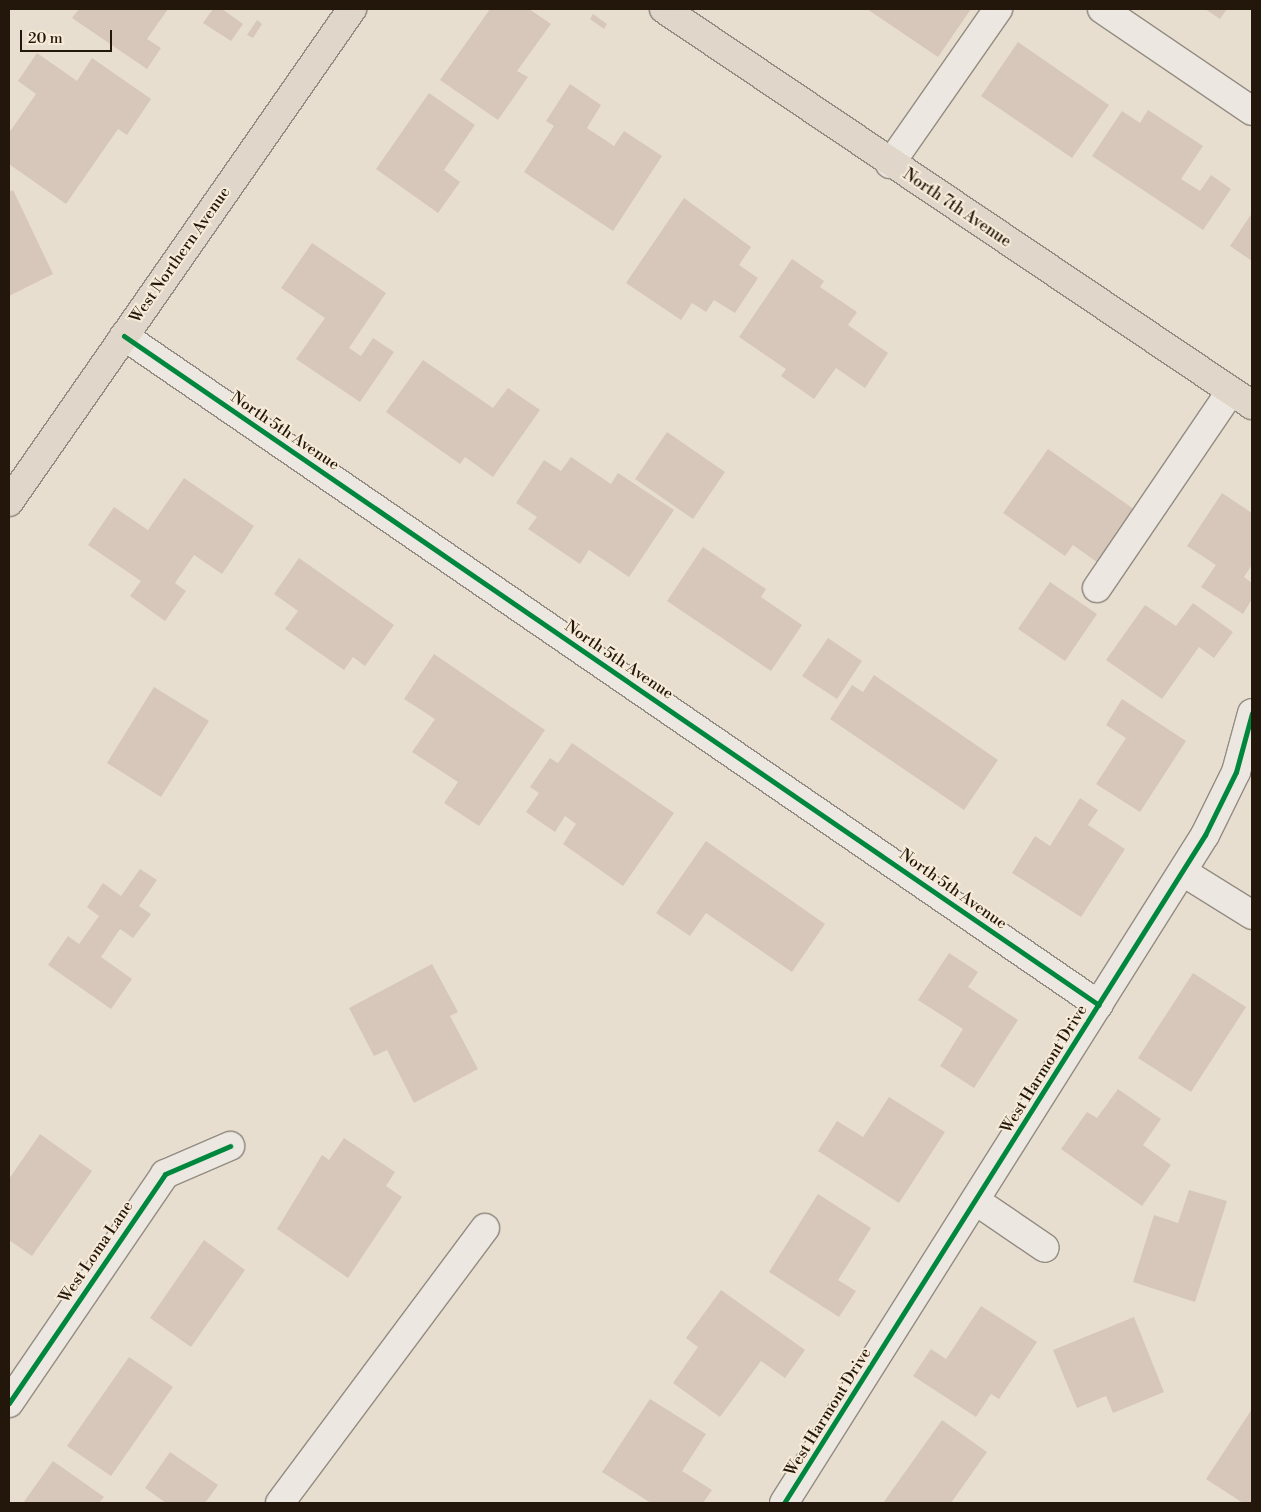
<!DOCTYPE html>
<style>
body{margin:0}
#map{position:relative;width:1261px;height:1512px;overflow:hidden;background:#e8ded0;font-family:"Libre Bodoni",serif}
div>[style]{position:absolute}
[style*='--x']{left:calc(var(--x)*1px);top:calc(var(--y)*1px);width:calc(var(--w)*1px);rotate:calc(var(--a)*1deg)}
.building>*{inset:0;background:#d6c7ba}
.roads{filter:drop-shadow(1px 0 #938c82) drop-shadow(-1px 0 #938c82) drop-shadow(0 1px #938c82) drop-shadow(0 -1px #938c82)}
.minor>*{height:28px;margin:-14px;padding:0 14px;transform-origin:14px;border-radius:14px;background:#ece7e0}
.major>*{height:28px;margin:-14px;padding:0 14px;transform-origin:14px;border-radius:14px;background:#e0d7ca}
.cycleway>*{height:5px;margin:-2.5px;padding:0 2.5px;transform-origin:2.5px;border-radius:2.5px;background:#00873e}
span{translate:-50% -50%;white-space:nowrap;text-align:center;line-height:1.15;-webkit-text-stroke:4px #f7ebd9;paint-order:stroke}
.street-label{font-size:16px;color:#23170b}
.frame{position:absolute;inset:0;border:10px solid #23170b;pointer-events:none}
.scale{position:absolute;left:20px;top:30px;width:92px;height:22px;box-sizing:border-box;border:2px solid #23170b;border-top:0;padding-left:6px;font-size:15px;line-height:18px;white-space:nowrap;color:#23170b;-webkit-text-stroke:4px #f7ebd9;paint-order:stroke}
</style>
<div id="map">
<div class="building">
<i style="clip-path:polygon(79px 9px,168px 9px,147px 39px,161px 48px,147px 69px,72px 18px)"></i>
<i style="clip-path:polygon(213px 9px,222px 9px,243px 24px,231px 41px,203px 23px)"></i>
<i style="clip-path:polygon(490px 9px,529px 9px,551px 24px,517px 71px,528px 77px,498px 120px,440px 80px)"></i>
<i style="clip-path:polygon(867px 9px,971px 9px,938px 57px)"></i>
<i style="clip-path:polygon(1205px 9px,1227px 9px,1220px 19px)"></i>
<i style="clip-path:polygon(593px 14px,607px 24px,604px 29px,590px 19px)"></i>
<i style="clip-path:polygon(257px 20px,262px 24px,253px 38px,247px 35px)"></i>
<i style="clip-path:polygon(1018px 42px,1109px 105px,1072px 158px,981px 96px)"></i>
<i style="clip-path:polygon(37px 53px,77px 81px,92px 58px,151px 99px,127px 135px,118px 129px,66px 204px,9px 164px,9px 133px,36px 94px,18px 81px)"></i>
<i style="clip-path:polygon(570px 84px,601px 105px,587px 128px,614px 146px,624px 131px,662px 156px,613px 231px,524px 172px,554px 126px,546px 121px)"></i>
<i style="clip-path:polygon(429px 93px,475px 125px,444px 170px,460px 182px,438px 213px,376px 169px)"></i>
<i style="clip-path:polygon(1148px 110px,1203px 146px,1181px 179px,1200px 191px,1211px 175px,1231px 189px,1203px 230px,1092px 156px,1122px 111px,1140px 123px)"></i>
<i style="clip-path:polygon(13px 190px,53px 274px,9px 296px,9px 192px)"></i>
<i style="clip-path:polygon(684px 198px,751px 247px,739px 265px,758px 278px,735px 313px,714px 300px,706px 312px,692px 303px,681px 320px,626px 283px)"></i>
<i style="clip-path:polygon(1252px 213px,1252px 261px,1230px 246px)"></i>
<i style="clip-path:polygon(312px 243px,386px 293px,349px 348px,361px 356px,373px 338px,394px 352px,360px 402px,296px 359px,325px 318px,281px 288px)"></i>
<i style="clip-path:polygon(792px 259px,824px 281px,820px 287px,857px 312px,848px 325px,888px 353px,865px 388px,836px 368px,814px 399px,781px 376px,786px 369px,739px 337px)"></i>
<i style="clip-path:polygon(423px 360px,493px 408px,508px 388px,540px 410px,493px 477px,465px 457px,460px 464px,386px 412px)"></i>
<i style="clip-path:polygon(667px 432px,725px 472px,693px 519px,635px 479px)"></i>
<i style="clip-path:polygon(1048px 449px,1138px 512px,1101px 565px,1073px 545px,1065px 556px,1003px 513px)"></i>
<i style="clip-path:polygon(571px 457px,611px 484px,618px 473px,674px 510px,629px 577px,589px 550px,580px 564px,528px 529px,537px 517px,516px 503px,544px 460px,561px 471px)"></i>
<i style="clip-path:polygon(184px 478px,254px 526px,222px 574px,194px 555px,175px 583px,186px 591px,165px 621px,130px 596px,141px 581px,88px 545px,114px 507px,148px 530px)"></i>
<i style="clip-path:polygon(1222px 493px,1252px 513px,1252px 565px,1244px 577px,1252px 583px,1252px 599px,1243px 614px,1201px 587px,1216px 565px,1187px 546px)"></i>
<i style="clip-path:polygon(703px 547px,766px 589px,761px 597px,802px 625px,771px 671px,667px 601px)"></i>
<i style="clip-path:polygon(299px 558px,394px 625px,365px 666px,353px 657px,344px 670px,285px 629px,298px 611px,274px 594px)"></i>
<i style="clip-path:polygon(1050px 582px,1097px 614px,1065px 661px,1018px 629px)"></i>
<i style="clip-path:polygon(1193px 603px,1233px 632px,1214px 658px,1199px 647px,1162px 699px,1106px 660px,1145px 605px,1176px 626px)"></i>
<i style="clip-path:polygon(828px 638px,862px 661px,837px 699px,802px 676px)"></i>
<i style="clip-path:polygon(434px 654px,545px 730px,479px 826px,444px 803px,458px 782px,412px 752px,435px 719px,404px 699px)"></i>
<i style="clip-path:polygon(874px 675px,998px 760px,964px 810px,830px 719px,852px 685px,863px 692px)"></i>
<i style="clip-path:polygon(154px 687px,209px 721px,161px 797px,107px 763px)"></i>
<i style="clip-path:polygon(1122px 699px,1186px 741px,1140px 812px,1096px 784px,1126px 738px,1106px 725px)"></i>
<i style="clip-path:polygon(572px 743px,674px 813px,623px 886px,563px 844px,576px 824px,565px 816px,555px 832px,526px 812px,539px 793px,530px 787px,550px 758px,558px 763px)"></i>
<i style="clip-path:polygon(1080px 798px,1098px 810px,1088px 825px,1125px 849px,1081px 917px,1012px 873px,1035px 836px,1050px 846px)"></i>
<i style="clip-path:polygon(706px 841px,825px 924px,792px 972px,706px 913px,690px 936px,656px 913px)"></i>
<i style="clip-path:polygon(140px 869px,157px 880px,139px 906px,151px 914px,133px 938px,120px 929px,101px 957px,132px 979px,111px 1009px,48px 965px,68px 936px,79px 944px,99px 916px,87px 907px,103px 883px,121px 896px)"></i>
<i style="clip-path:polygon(949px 953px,978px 972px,968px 987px,1018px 1020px,974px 1088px,940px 1066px,963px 1029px,918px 1000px)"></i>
<i style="clip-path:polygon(432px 964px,458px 1012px,450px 1016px,478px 1069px,414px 1103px,387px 1050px,374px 1056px,349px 1008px)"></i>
<i style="clip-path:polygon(1193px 973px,1246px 1007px,1191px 1092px,1138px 1058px)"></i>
<i style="clip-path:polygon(1118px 1089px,1161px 1119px,1143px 1145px,1171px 1165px,1142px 1206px,1061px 1149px,1087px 1112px,1097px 1118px)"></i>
<i style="clip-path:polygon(889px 1097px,945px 1132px,899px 1203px,818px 1151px,837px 1121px,863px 1137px)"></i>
<i style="clip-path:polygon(40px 1134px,92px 1171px,32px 1256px,9px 1240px,9px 1179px)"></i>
<i style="clip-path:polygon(344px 1138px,395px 1172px,386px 1186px,402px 1197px,348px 1278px,277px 1229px,322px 1155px,329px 1160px)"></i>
<i style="clip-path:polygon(1189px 1190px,1227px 1201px,1195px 1302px,1133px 1282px,1154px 1215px,1178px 1223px)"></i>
<i style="clip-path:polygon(818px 1194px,871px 1228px,838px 1280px,856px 1291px,839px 1317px,769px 1272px)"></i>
<i style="clip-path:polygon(204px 1240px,245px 1270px,191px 1347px,150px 1318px)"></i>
<i style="clip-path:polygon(721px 1290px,805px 1350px,785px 1378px,761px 1361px,720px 1417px,673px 1383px,698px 1347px,686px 1338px)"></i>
<i style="clip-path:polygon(981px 1306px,1037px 1342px,999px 1399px,991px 1394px,976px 1417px,913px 1376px,931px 1349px,946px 1359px)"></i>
<i style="clip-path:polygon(1134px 1317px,1164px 1392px,1113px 1413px,1106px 1396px,1077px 1408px,1053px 1350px)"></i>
<i style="clip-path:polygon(129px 1357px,173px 1387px,111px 1476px,67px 1446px)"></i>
<i style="clip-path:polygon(650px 1399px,706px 1434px,682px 1471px,712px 1490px,703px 1503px,651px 1503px,602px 1472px)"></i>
<i style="clip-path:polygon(1252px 1409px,1252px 1503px,1243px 1503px,1206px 1479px)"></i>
<i style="clip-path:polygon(942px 1420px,987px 1452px,951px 1503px,883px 1503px)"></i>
<i style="clip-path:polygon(170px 1452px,218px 1485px,205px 1503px,166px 1503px,145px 1488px)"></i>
<i style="clip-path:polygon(53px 1461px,104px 1497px,99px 1503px,23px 1503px)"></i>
</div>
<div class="roads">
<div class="minor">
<i style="--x:1102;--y:9;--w:181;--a:34.2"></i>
<i style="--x:890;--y:164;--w:189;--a:-55.1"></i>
<i style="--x:124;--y:336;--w:1182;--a:34.46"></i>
<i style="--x:1097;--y:588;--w:238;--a:-55.8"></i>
<i style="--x:1183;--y:872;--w:81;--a:31.9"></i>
<i style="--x:976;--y:1201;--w:83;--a:34.3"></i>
<i style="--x:9;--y:1403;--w:277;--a:-55.7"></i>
<i style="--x:165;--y:1174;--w:71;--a:-23.3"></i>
<i style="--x:280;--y:1503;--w:343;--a:-53.3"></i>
<i style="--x:784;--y:1503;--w:790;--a:-57.78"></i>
<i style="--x:1205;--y:835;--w:70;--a:-63.8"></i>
<i style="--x:1236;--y:772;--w:61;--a:-74.8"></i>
</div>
<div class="major">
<i style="--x:664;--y:9;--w:709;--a:33.96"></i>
<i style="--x:9;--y:502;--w:601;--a:-55.17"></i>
</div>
</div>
<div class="cycleway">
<i style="--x:124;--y:336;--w:1182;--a:34.46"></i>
<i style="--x:9;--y:1403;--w:277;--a:-55.7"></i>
<i style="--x:165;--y:1174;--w:71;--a:-23.3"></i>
<i style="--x:784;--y:1503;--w:790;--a:-57.78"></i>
<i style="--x:1205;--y:835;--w:70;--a:-63.8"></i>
<i style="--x:1236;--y:772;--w:61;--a:-74.8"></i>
</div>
<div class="street-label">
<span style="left:957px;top:208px;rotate:34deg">North 7th Avenue</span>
<span style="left:180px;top:255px;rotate:-55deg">West Northern Avenue</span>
<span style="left:285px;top:431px;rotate:34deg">North 5th Avenue</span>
<span style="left:619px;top:660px;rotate:34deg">North 5th Avenue</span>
<span style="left:953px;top:889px;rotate:35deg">North 5th Avenue</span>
<span style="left:1044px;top:1069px;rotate:-58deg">West Harmont Drive</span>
<span style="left:96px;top:1252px;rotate:-56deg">West Loma Lane</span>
<span style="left:828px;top:1412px;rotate:-58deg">West Harmont Drive</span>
</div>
<div class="frame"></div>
<div class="scale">20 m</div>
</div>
